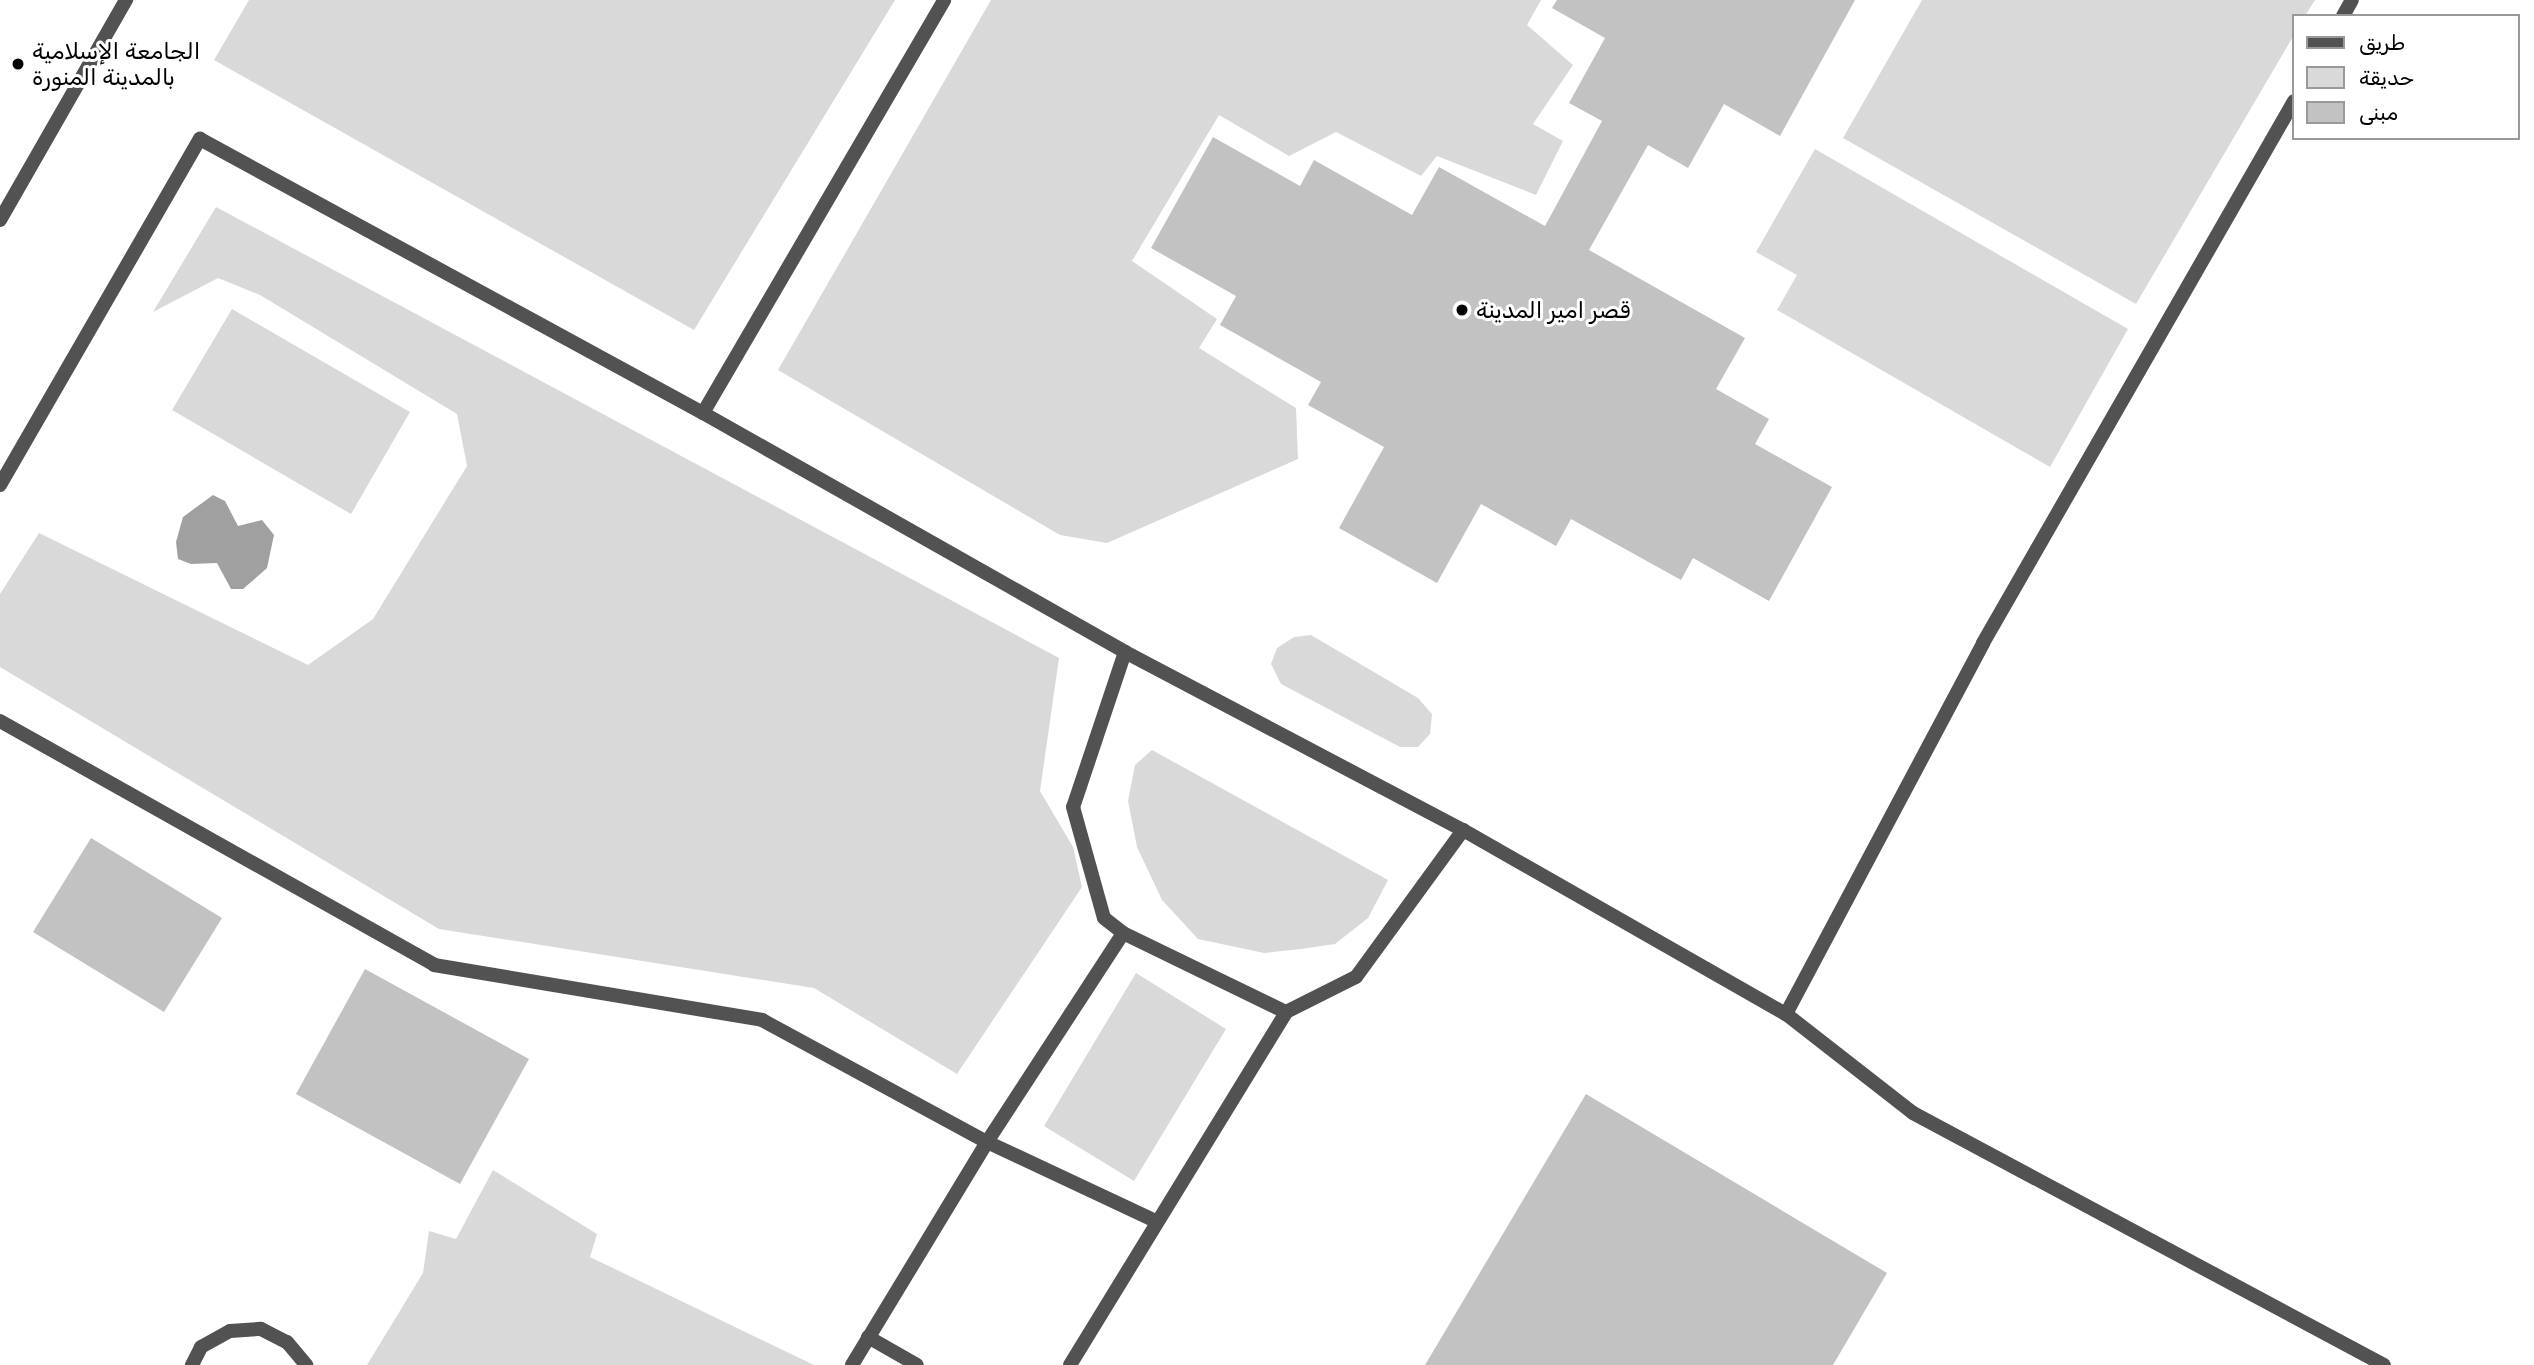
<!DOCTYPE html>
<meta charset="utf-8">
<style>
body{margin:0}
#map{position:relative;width:2534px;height:1365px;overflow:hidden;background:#fff;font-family:Rubik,Cairo,sans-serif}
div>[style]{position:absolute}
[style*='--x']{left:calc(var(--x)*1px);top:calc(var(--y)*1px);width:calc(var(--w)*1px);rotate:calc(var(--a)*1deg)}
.green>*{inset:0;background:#d9d9d9}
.water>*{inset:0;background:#a0a0a0}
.building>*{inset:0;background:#c2c2c2}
.lane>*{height:14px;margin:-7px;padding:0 7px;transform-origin:7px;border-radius:7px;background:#525252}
.street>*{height:14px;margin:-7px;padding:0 7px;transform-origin:7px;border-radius:7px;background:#525252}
.dots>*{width:19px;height:19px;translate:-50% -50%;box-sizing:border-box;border:4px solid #fff;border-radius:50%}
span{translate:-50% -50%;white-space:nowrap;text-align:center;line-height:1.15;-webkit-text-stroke:6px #fff;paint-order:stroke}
.poi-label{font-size:23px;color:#000}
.left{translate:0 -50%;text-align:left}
.legend{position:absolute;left:2292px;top:14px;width:228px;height:126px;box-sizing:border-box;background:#fff;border:2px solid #999;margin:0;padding:9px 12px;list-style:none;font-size:21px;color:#000}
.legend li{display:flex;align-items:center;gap:14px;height:35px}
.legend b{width:35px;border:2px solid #999}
</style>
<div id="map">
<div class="green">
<i style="clip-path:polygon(249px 0,895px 0,694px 330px,214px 60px)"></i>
<i style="clip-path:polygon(991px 0,1541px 0,1527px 25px,1573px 65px,1533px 124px,1563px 141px,1536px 195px,1437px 156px,1421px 176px,1336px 132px,1289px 156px,1219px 115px,1132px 261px,1217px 319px,1199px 348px,1296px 408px,1298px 459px,1107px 543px,1060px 535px,778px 370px)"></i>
<i style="clip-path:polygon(1922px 0,2315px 0,2305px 16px,2294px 16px,2294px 35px,2136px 304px,1843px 138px)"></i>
<i style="clip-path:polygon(1815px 149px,2128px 329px,2050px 467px,1777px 310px,1797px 275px,1756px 252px)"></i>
<i style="clip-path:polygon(216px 207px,1059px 658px,1040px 791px,1073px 847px,1082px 887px,957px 1074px,814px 988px,439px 929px,0 667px,0 594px,39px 533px,308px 665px,373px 619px,467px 466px,457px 414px,260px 295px,218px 278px,153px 312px)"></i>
<i style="clip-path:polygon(232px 309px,410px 412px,351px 514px,172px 410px)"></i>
<i style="clip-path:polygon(1311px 635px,1418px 698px,1432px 714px,1430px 734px,1418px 747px,1400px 747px,1281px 684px,1271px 664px,1277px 648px,1294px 637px)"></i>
<i style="clip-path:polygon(1152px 750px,1388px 880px,1368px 918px,1335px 944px,1301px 949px,1264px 953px,1198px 939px,1162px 900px,1137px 847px,1128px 801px,1135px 765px)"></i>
<i style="clip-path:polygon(1136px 973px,1226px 1029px,1134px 1181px,1044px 1126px)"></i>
<i style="clip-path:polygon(493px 1170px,597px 1234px,590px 1257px,814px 1365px,367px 1365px,423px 1273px,429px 1231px,456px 1239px)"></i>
</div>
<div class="water">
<i style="clip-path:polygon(213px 495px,225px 501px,238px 526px,262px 520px,274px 535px,267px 568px,243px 589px,231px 589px,217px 563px,191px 564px,178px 559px,176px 542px,183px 517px)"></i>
</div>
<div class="building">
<i style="clip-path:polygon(1557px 0,1855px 0,1780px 136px,1724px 104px,1688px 168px,1648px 145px,1589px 250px,1745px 338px,1716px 389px,1769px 419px,1755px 444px,1832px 487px,1769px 601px,1693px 558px,1681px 580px,1571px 519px,1556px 546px,1481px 504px,1437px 583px,1339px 528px,1384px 447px,1308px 405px,1321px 382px,1220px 325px,1236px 296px,1151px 248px,1213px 137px,1300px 186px,1314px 160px,1412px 215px,1439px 167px,1545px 226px,1602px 121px,1569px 103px,1605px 38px,1552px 8px)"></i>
<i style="clip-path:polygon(91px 838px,222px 918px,164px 1012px,33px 932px)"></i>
<i style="clip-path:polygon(365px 969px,529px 1059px,460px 1184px,296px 1094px)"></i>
<i style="clip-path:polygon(1586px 1094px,1887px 1273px,1833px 1365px,1425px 1365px)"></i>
</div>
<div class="lane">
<i style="--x:2343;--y:16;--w:18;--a:-61"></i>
<i style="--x:703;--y:413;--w:478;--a:-59.7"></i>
<i style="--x:0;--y:485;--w:400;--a:-60"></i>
<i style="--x:200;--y:139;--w:573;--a:28.58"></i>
<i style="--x:703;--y:413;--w:485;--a:29.5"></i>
<i style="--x:1125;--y:652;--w:382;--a:27.8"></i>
<i style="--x:1463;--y:830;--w:372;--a:29.7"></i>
<i style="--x:1786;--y:1014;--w:161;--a:37.9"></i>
<i style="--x:1913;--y:1113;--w:534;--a:28.15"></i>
<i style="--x:1125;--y:652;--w:163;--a:108.5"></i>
<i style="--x:1073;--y:807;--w:115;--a:74.4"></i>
<i style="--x:1104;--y:918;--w:24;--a:38"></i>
<i style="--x:1123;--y:933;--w:181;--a:25.9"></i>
<i style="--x:1286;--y:1012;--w:78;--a:-26.6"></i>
<i style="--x:1356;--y:977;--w:182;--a:-53.9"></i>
<i style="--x:0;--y:721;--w:498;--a:29.3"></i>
<i style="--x:434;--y:965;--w:333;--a:9.5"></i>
<i style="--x:762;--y:1020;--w:256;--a:28.5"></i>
<i style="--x:987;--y:1142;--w:187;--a:25.1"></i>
<i style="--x:1786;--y:1014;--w:420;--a:-62"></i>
<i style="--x:1983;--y:643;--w:625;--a:-60.15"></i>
<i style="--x:868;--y:1337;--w:56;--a:29.7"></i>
<i style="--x:192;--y:1365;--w:20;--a:-63"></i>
<i style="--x:201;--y:1347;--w:33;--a:-29"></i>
<i style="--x:230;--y:1331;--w:31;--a:-4"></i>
<i style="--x:261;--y:1329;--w:29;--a:27"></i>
<i style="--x:287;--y:1342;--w:30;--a:50"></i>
<i style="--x:852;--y:1365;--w:261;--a:-58.8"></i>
<i style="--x:987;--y:1142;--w:249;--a:-56.9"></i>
<i style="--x:1070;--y:1365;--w:414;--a:-58.5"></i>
</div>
<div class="street">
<i style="--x:0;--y:220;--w:254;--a:-60.2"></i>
</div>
<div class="dots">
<i style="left:18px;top:64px;background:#000"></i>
<i style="left:1462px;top:310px;background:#000"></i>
</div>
<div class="poi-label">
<span class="left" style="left:32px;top:64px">الجامعة الإسلامية<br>بالمدينة المنورة</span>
<span class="left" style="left:1476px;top:310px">قصر امير المدينة</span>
</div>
<ul class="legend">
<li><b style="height:9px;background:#525252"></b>طريق</li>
<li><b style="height:19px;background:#d9d9d9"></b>حديقة</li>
<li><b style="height:19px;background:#c2c2c2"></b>مبنى</li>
</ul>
</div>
